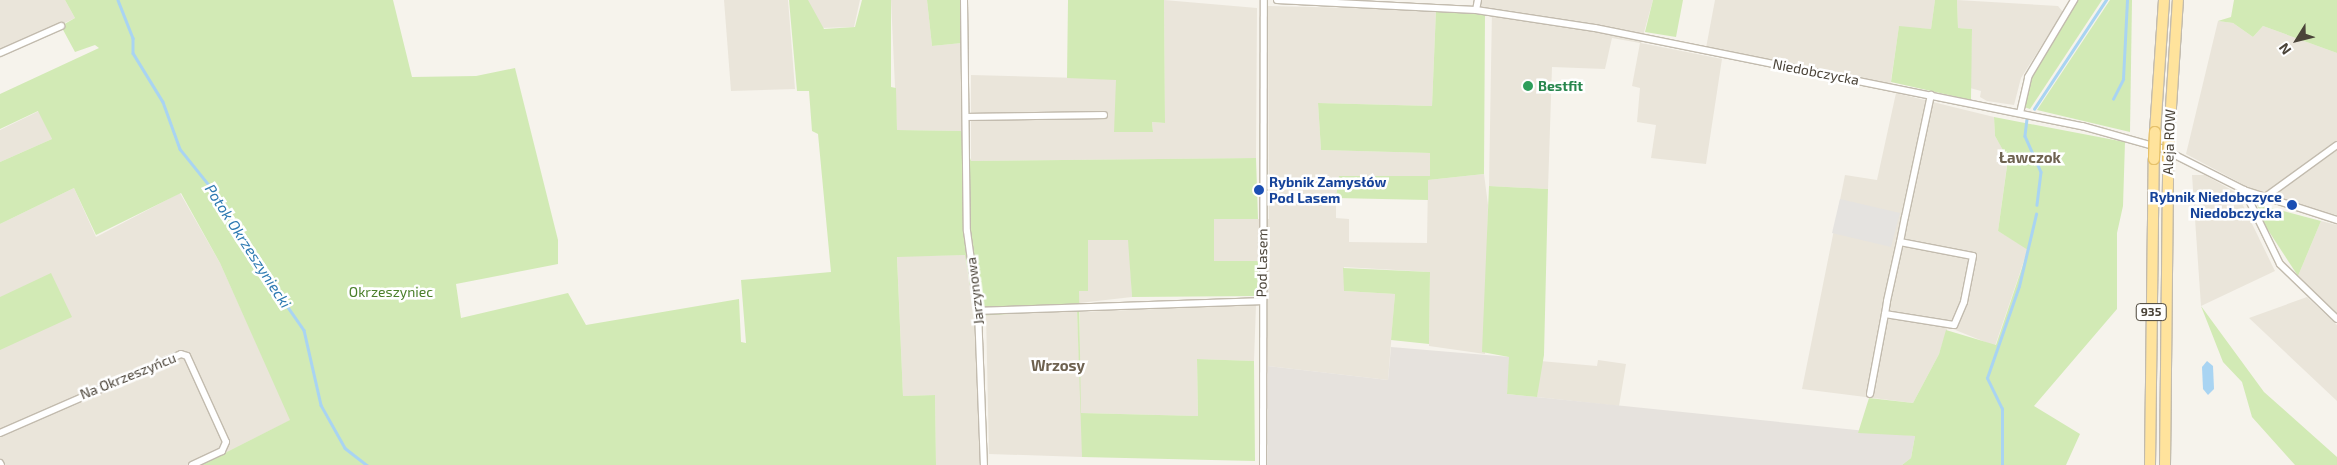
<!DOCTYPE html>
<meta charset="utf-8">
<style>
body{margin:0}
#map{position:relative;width:2337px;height:465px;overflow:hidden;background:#f6f3ec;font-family:"Exo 2",sans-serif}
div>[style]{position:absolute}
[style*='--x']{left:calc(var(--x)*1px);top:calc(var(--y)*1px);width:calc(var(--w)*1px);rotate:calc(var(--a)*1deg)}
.residential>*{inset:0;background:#eae5da}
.industrial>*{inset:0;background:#e6e2dd}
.green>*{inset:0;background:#d2eab5}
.parking>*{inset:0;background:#e5e3e0}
.water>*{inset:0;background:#a9d4f2}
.stream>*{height:2.5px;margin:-1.25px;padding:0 1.25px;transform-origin:1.25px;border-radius:1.25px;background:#a9d4f2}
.roads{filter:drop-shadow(1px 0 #c2bbae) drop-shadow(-1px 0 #c2bbae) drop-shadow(0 1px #c2bbae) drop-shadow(0 -1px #c2bbae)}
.minor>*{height:6px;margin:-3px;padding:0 3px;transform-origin:3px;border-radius:3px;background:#fff}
.primary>*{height:10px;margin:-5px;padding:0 5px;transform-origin:5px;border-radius:5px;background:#ffe39c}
.bridges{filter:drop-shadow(1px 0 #e6c16a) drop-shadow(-1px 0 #e6c16a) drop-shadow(0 1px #e6c16a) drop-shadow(0 -1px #e6c16a)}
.primary-bridge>*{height:10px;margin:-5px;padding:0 5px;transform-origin:5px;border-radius:5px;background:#ffe39c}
.dots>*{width:14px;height:14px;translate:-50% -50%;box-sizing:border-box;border:2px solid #fff;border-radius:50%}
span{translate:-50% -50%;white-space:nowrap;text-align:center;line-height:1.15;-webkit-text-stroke:5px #fff;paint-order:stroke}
.shield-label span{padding:1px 4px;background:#fff;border:1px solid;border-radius:4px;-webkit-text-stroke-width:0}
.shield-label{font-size:12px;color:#4b4439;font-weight:700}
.street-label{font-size:14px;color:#4b4439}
.leisure-label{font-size:14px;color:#27864d;font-weight:700}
.left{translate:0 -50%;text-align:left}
.transit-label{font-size:14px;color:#164399;font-weight:700}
.right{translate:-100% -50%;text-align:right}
.park-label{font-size:14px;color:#4a7f2a}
.neighbourhood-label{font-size:15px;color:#6e6250;font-weight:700}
.water-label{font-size:15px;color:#2e7ab2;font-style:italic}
.north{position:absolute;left:2272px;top:15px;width:50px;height:50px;-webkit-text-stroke:4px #fff;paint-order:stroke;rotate:234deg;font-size:14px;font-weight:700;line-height:20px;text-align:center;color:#4b4439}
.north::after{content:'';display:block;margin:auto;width:18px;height:22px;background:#4b4439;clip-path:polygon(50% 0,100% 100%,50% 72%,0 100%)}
</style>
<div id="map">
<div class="residential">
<i style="clip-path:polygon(0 0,65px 0,75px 18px,0 54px)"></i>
<i style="clip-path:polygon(724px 0,788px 0,795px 89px,731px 91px)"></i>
<i style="clip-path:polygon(805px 0,860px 0,854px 27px,821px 28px)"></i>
<i style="clip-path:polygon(891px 0,927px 0,932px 46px,962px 43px,961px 131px,897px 130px)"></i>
<i style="clip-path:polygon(1164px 0,1257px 8px,1256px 158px,971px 161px,971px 75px,1116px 79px,1153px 131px,1152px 122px,1165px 123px)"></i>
<i style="clip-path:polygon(1479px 0,1653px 0,1641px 43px,1722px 59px,1706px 164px,1651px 158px,1656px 125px,1637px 122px,1640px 88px,1632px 86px,1640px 43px,1612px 38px,1605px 69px,1552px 67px,1548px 189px,1489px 186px,1492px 9px,1477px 8px)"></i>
<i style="clip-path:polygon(1715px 0,1935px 0,1931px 29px,1899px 27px,1890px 87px,1706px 48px)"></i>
<i style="clip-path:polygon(1957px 0,2058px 6px,2063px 12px,2021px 78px,2014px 105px,1987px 101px,1980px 97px,1981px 91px,1970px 88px,1972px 29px,1958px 28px)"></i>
<i style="clip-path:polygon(1268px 6px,1436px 10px,1432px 106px,1318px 103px,1321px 150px,1431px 153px,1431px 176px,1336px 198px,1336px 218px,1349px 219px,1349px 242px,1427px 243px,1428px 180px,1484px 174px,1488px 205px,1485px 354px,1429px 346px,1430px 272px,1344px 267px,1344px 291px,1395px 294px,1388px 380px,1268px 366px,1263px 262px,1214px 261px,1214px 219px,1269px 219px)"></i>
<i style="clip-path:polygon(2218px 21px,2233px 23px,2253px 37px,2263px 26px,2337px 53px,2337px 215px,2302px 208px,2246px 186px,2186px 154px)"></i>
<i style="clip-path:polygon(1896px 93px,1994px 117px,1995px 136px,2008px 158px,1998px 231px,2028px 249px,1995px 346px,1948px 327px,1939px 354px,1913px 403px,1802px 389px,1845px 175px,1877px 180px)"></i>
<i style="clip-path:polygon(39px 111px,52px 139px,0 162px,0 130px)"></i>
<i style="clip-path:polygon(2192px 175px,2205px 175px,2237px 193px,2275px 271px,2201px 306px)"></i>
<i style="clip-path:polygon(74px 188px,96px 237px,180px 193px,220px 263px,291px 420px,201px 465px,0 465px,0 224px)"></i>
<i style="clip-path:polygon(2321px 221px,2337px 225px,2337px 314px,2298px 276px)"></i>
<i style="clip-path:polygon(1088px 240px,1129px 240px,1132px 297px,1079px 303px,1079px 291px,1085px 291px)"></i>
<i style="clip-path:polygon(966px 255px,975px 316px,980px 465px,936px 465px,935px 395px,903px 396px,897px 256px)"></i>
<i style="clip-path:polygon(2307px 297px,2337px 325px,2337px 401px,2249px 318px)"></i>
<i style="clip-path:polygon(1256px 305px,1254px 361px,1197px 359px,1198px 416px,1082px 413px,1082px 457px,989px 454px,986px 314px,1077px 310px,1080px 382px,1080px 312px)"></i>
<i style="clip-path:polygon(1598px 360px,1626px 364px,1619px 406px,1537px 397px,1540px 361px,1597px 366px)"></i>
</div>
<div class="industrial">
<i style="clip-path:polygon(1391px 347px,1510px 357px,1507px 394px,1915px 436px,1911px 458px,1902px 465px,1267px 465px,1268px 366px,1388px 380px)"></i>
</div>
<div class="green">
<i style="clip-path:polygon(65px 0,393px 0,412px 77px,476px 76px,515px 68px,558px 240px,558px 264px,456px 284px,461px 318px,568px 293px,586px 325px,739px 299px,741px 342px,746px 343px,741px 280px,831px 272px,818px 134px,812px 131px,809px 91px,797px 91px,789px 0,808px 0,824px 29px,855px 27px,862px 0,891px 0,891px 87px,896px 88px,897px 130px,961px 131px,971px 161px,1256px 158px,1258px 219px,1214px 219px,1214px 261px,1258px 261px,1257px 296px,1132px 297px,1128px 240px,1088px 240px,1088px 291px,1079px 291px,1081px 413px,1198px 416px,1197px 359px,1254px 361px,1255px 461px,1082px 457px,1077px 310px,975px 316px,965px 255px,897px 257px,903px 396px,935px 395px,936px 465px,201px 465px,290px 420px,220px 263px,181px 193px,96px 235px,74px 188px,0 224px,0 162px,52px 139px,38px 111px,0 129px,0 94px,99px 48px,95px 45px,75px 52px,61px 26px,75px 18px)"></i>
<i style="clip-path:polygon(927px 0,960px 0,962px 43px,932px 46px)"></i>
<i style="clip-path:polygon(1068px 0,1164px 0,1165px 123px,1152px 122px,1153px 132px,1114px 132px,1116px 80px,1067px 78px)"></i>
<i style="clip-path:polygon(1653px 0,1683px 0,1676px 37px,1645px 32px)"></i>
<i style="clip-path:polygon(1935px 0,1957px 0,1958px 28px,1972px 29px,1971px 100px,1891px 82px,1899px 26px,1931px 29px)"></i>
<i style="clip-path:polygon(2078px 0,2102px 0,2030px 109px,2024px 107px,2029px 80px)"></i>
<i style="clip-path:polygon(2110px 0,2132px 0,2130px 132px,2037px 110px)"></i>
<i style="clip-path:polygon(2234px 0,2337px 0,2337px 53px,2263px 26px,2253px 37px,2233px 23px,2218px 21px,2231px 17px)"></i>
<i style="clip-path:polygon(1436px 10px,1485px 15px,1484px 174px,1428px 180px,1428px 207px,1428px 200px,1336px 198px,1339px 176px,1430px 176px,1430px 153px,1321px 150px,1318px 103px,1432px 106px)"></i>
<i style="clip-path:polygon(1994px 117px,2125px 142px,2123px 206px,2117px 233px,2117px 309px,2034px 406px,2080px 434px,2066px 465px,1902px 465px,1911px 458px,1915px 436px,1858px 433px,1869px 398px,1913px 403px,1939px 354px,1946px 330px,1996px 345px,2028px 250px,1998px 231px,2008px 159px,1995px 136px)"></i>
<i style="clip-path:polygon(1489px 186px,1548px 189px,1544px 355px,1537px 397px,1507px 394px,1509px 357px,1482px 352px)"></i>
<i style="clip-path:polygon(2257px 204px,2321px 221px,2298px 276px,2264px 224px)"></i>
<i style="clip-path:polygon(1343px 268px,1430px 272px,1429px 344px,1391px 340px,1395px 294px,1344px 291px)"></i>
<i style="clip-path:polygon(51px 273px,72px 317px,0 350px,0 297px)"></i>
<i style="clip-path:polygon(2201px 306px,2264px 392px,2337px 457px,2337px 465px,2295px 465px,2252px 417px,2242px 382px,2223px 362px)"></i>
</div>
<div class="parking">
<i style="clip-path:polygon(1840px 199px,1900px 213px,1891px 247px,1832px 233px)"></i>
</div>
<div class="water">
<i style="clip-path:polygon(2207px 361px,2213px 366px,2214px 389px,2208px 395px,2203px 389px,2202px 367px)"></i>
</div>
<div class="stream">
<i style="--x:118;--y:0;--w:41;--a:68.5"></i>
<i style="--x:133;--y:38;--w:15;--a:90"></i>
<i style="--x:133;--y:53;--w:57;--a:58.5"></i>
<i style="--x:163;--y:102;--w:50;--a:70.1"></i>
<i style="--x:180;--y:149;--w:72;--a:51.2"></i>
<i style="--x:225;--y:205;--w:52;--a:62.4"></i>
<i style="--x:249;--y:251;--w:96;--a:55.2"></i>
<i style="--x:304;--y:330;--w:77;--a:77.2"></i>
<i style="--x:321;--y:405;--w:49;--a:60.8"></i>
<i style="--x:345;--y:448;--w:28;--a:38"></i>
<i style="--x:2113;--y:99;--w:22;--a:-63"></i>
<i style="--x:2123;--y:79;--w:79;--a:-87.1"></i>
<i style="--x:2034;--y:109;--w:131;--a:-56.6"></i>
<i style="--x:2027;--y:119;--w:17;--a:97"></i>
<i style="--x:2025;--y:136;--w:39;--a:66"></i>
<i style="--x:2041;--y:172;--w:33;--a:97"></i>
<i style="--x:2002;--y:465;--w:56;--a:-90"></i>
<i style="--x:2002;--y:409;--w:34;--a:-116"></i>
<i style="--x:1987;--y:378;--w:97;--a:-70.8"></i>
<i style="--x:2019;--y:286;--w:74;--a:-76.7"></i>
</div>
<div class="roads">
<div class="minor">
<i style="--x:964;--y:0;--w:231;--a:89.3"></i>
<i style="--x:967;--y:231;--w:81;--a:82.2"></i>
<i style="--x:978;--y:311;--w:154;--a:87.8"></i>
<i style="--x:1277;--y:0;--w:199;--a:2.9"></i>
<i style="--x:1476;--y:10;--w:120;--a:8.6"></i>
<i style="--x:1595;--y:28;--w:497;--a:11.4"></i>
<i style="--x:2082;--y:126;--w:82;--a:15.6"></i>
<i style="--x:2161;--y:148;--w:93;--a:26.8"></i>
<i style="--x:2244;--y:190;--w:98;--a:17.9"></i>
<i style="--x:1476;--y:10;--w:10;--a:-79"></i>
<i style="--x:0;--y:53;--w:67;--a:-23.9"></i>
<i style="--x:2020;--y:113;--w:37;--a:-77"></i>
<i style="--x:2028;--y:77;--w:90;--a:-59.1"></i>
<i style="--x:967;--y:117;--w:137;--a:-0.8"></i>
<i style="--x:2244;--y:190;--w:82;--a:64.1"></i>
<i style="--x:2280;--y:264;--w:79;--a:44"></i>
<i style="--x:2264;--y:198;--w:90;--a:-36"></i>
<i style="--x:1900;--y:242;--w:74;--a:10.9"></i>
<i style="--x:1973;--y:256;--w:47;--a:101.1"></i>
<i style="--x:1964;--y:302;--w:25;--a:113"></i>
<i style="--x:1954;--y:325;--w:70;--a:-170.9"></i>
<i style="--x:1885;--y:314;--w:13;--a:-81"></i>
<i style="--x:1887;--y:301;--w:60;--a:-77.6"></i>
<i style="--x:1900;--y:242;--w:25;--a:-79"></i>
<i style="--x:1905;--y:217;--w:125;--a:-78"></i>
<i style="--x:978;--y:311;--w:284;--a:-2"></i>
<i style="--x:1870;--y:394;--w:81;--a:-79.4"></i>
<i style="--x:0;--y:433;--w:197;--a:-23.6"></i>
<i style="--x:181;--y:354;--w:6;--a:18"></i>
<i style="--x:187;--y:356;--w:94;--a:65.6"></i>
<i style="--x:226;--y:442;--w:10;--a:114"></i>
<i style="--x:222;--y:451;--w:33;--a:155"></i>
<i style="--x:0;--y:463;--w:2;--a:63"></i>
<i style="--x:1263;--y:465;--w:465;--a:-89.9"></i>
</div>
<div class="primary">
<i style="--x:2155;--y:132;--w:132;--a:-86.1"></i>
<i style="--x:2169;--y:138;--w:138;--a:-86.3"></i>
<i style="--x:2150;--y:465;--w:306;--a:-89.3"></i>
<i style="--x:2165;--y:465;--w:300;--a:-89.4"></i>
</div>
</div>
<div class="bridges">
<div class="primary-bridge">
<i style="--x:2154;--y:159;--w:27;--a:-88"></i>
<i style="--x:2168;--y:165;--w:27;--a:-88"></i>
</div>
</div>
<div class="dots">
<i style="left:1528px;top:86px;background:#2e9e5b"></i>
<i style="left:1259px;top:190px;background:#1a4fb4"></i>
<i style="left:2292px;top:205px;background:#1a4fb4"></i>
</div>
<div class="shield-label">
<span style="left:2151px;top:312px">935</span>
</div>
<div class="street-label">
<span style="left:1816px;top:72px;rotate:11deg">Niedobczycka</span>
<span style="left:2169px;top:142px;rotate:-88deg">Aleja ROW</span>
<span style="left:1262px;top:263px;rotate:-89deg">Pod Lasem</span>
<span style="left:975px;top:291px;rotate:-97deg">Jarzynowa</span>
<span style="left:128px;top:376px;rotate:-22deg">Na Okrzeszyńcu</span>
</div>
<div class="leisure-label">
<span class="left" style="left:1538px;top:86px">Bestfit</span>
</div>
<div class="transit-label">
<span class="left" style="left:1269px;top:190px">Rybnik Zamysłów<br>Pod Lasem</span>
<span class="right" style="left:2282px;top:205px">Rybnik Niedobczyce<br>Niedobczycka</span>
</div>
<div class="park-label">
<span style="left:391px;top:292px">Okrzeszyniec</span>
</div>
<div class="neighbourhood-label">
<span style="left:2030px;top:158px">Ławczok</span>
<span style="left:1058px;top:366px">Wrzosy</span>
</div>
<div class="water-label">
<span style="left:248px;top:246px;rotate:57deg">Potok Okrzeszyniecki</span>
</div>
<div class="north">N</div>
</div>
